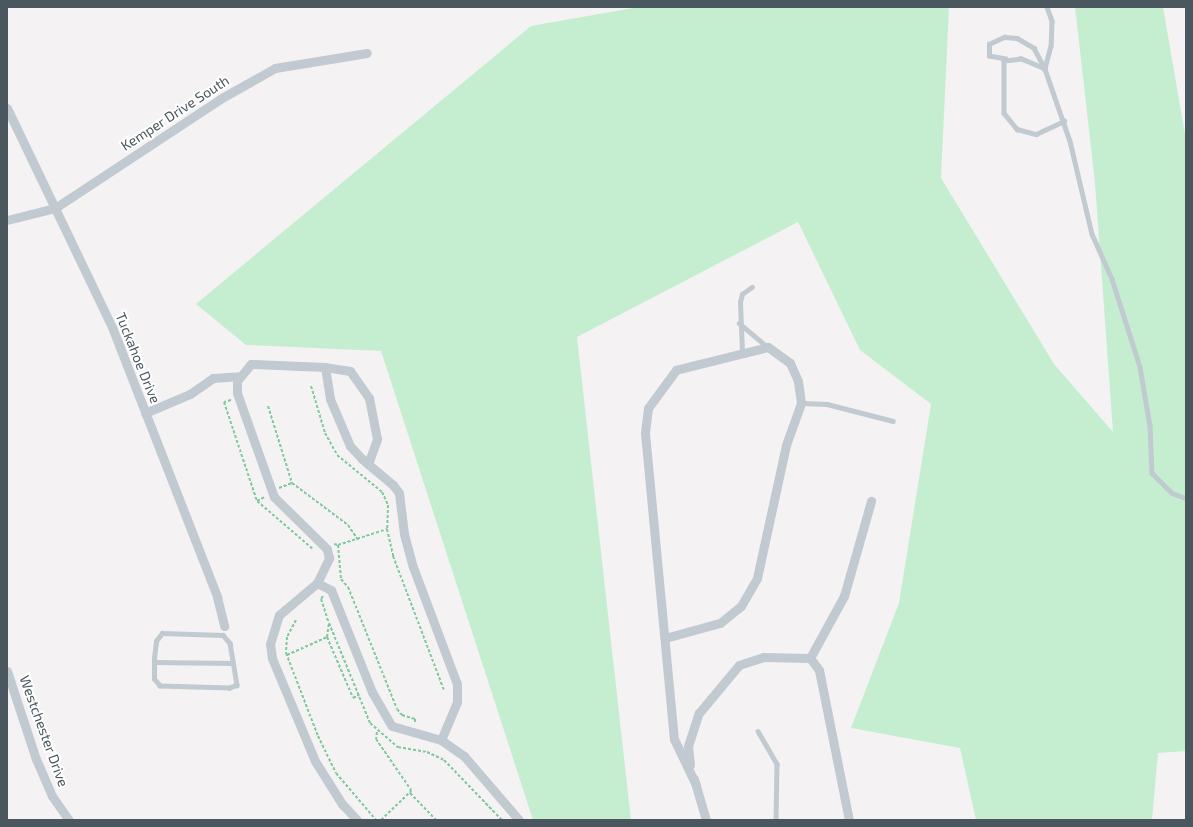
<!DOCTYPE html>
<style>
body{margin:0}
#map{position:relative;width:1193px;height:827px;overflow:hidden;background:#f4f2f2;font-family:"Exo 2",sans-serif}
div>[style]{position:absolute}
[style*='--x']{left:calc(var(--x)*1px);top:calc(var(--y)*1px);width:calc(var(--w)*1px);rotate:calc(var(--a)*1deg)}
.green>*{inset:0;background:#c5eed1}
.path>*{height:2px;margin-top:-1px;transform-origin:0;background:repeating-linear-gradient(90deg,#7eca9e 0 3px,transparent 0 5px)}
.service>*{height:4.5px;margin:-2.25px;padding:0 2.25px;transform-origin:2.25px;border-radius:2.25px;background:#c1cad0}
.minor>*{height:9px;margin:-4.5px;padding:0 4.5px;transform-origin:4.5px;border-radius:4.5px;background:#c1cad0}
span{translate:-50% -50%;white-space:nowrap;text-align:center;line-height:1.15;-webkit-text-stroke:4px #fff;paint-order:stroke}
.street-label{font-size:14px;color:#4b575f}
.frame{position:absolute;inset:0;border:8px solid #4b575f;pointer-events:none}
</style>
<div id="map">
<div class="green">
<i style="clip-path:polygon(639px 7px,949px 7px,941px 178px,1054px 364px,1113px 432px,1095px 183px,1075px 7px,1163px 7px,1186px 140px,1186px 751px,1158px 753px,1152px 820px,976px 820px,960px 748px,851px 728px,899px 603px,931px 404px,860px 350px,798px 222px,577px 337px,631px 820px,533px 820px,381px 351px,246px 345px,196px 304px,531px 26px)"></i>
</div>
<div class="path">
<i style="--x:311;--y:386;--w:49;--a:73.4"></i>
<i style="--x:325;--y:433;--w:25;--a:61"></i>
<i style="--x:337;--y:455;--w:58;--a:39.4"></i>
<i style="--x:382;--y:492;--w:14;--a:65"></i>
<i style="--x:388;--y:505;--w:24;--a:92"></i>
<i style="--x:387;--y:529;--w:28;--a:77"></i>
<i style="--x:393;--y:556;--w:143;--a:69.2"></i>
<i style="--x:231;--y:400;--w:7;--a:164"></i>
<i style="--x:224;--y:402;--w:104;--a:71.6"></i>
<i style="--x:257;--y:501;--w:74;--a:40.6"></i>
<i style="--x:268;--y:406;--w:81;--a:72.7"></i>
<i style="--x:292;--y:483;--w:70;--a:36.9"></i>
<i style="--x:348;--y:525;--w:18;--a:56"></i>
<i style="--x:279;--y:488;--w:14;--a:-21"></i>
<i style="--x:257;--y:501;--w:9;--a:-27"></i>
<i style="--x:334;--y:544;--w:4;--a:14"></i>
<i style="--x:338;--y:545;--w:34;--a:85"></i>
<i style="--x:341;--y:579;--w:11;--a:49"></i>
<i style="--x:348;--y:587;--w:131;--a:68.1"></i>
<i style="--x:397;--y:709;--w:8;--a:50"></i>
<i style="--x:402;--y:715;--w:14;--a:17"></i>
<i style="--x:415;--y:719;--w:4;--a:90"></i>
<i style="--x:338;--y:545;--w:52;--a:-18.1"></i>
<i style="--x:323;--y:596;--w:4;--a:124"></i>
<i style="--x:321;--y:599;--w:25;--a:72"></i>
<i style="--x:329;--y:623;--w:108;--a:67.7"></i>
<i style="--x:370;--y:723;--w:37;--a:41"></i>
<i style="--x:398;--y:747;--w:29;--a:10"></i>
<i style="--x:427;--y:752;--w:19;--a:25"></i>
<i style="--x:444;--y:760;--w:83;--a:46"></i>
<i style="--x:296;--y:620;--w:19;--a:118"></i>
<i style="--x:287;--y:637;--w:16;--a:94"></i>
<i style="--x:286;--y:653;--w:89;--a:68.9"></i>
<i style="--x:318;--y:736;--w:41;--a:64.1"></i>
<i style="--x:336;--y:773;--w:62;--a:49.6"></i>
<i style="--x:327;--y:637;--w:66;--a:66.9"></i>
<i style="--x:353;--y:698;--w:7;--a:-27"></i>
<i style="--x:287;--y:655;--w:44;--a:-24.2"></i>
<i style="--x:327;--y:637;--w:14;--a:-82"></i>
<i style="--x:377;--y:732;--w:7;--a:98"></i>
<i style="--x:376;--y:739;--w:62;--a:55.5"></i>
<i style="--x:411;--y:790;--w:3;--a:108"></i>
<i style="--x:410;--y:793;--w:37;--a:46"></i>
<i style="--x:381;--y:820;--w:39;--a:-44"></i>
</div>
<div class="service">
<i style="--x:1047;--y:7;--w:15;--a:70"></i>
<i style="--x:1052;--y:21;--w:25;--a:92"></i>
<i style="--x:1051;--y:46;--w:24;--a:105"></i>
<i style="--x:1045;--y:69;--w:76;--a:70.9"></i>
<i style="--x:1070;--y:141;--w:96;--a:76.7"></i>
<i style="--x:1092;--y:234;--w:49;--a:66"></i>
<i style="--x:1112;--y:279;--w:92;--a:72.3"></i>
<i style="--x:1140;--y:367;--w:60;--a:80.4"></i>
<i style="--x:1150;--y:426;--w:47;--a:87.6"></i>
<i style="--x:1152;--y:473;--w:28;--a:45"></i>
<i style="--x:1172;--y:493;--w:15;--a:20"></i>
<i style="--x:1006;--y:59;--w:17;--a:-170"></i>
<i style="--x:989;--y:56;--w:12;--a:-90"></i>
<i style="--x:989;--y:44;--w:17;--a:-25"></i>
<i style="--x:1004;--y:37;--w:13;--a:4"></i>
<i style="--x:1017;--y:38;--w:20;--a:30"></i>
<i style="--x:1034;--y:48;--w:24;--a:62"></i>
<i style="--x:1045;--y:69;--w:26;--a:-157"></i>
<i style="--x:1021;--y:59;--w:17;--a:173"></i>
<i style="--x:1004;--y:61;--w:52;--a:90"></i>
<i style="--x:1004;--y:113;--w:21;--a:51"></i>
<i style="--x:1017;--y:129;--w:20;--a:15"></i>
<i style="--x:1036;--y:134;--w:31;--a:-25"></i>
<i style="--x:739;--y:323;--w:38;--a:40"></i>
<i style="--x:742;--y:352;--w:50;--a:-92.3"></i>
<i style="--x:740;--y:302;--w:8;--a:-76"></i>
<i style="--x:742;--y:294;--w:12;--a:-35"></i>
<i style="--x:801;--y:403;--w:26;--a:2"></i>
<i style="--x:827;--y:404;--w:68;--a:14.4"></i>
<i style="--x:162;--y:633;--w:61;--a:1.9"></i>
<i style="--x:223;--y:635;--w:11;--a:49"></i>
<i style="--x:230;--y:643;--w:43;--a:80.5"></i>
<i style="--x:237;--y:685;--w:8;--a:157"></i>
<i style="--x:230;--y:688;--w:70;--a:-178.4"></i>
<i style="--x:160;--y:686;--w:9;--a:-131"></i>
<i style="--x:154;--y:679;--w:21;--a:-90"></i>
<i style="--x:154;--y:658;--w:17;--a:-83"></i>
<i style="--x:156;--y:641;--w:10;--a:-53"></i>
<i style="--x:154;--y:662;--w:79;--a:0.7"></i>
<i style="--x:758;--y:731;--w:38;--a:60"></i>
<i style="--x:777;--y:764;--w:56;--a:91"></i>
</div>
<div class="minor">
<i style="--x:7;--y:108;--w:243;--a:64.4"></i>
<i style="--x:112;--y:327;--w:290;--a:68.7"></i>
<i style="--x:217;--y:597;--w:30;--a:76"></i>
<i style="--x:7;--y:220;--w:49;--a:-14"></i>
<i style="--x:55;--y:208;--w:198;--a:-33.4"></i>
<i style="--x:220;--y:99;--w:63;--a:-29.4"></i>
<i style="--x:275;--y:68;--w:93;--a:-9.3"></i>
<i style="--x:145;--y:413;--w:49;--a:-22.9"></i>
<i style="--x:190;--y:394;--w:28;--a:-35"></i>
<i style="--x:213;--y:378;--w:27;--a:-4"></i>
<i style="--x:368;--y:464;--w:27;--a:-70"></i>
<i style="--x:377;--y:439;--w:42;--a:-101"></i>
<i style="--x:369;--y:398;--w:33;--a:-125"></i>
<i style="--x:350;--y:371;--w:25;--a:-171"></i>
<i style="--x:325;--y:367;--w:32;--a:81"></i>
<i style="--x:330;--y:399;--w:51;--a:66.9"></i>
<i style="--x:350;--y:446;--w:18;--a:47"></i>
<i style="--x:362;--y:459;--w:8;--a:40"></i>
<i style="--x:368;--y:464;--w:33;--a:40"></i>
<i style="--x:393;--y:485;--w:10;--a:53"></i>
<i style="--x:399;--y:493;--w:41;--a:83"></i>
<i style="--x:404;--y:534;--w:34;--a:75"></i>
<i style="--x:413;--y:567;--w:125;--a:69.4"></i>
<i style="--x:457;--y:684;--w:18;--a:90"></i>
<i style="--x:457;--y:702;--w:41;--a:112.8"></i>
<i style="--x:317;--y:583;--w:28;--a:-64"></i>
<i style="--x:329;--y:558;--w:9;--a:-103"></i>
<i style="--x:327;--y:549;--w:74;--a:-135.5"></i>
<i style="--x:274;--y:497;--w:110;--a:-109.6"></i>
<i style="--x:237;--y:393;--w:12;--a:-90"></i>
<i style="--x:237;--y:381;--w:22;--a:-51"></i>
<i style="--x:251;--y:364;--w:74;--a:2.3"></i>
<i style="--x:665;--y:638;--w:57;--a:-15.3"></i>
<i style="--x:720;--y:623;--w:27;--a:-39"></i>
<i style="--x:741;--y:606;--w:32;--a:-60"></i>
<i style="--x:757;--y:578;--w:136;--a:-77.7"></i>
<i style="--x:786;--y:445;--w:45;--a:-70.3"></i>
<i style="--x:801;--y:403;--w:22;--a:-98"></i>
<i style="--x:798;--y:381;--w:20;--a:-114"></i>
<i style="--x:790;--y:363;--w:27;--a:-144"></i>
<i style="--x:768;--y:347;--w:95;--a:166"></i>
<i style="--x:676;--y:370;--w:47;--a:126.4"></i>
<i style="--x:648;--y:408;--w:25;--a:97"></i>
<i style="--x:645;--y:433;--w:307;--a:84.6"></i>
<i style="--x:674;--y:739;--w:51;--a:64.4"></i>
<i style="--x:810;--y:658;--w:71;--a:-61.3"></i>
<i style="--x:844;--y:596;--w:99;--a:-74.1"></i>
<i style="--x:7;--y:671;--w:93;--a:71.8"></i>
<i style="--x:36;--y:759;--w:40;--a:66.6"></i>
<i style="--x:52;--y:796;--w:29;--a:55"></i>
<i style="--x:690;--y:765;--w:19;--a:-96"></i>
<i style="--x:688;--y:746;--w:35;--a:-72"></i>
<i style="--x:699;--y:713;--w:62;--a:-50.2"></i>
<i style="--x:739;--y:665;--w:25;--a:-18"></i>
<i style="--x:763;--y:657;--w:47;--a:1.2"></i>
<i style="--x:810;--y:658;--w:15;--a:53"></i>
<i style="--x:819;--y:670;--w:153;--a:78.7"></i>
<i style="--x:694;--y:779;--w:43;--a:73.7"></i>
<i style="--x:357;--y:820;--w:22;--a:-133"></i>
<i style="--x:342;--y:804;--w:51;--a:-122.1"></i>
<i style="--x:315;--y:761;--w:112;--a:-112.7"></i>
<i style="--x:272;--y:658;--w:14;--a:-98"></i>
<i style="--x:270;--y:644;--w:30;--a:-73"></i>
<i style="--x:279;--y:615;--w:50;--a:-40.1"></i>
<i style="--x:317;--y:583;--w:16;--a:27"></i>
<i style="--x:331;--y:590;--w:110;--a:68.1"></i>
<i style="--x:372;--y:692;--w:39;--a:60"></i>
<i style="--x:392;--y:726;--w:51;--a:15.9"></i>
<i style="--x:441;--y:740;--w:28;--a:35"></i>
<i style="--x:464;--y:756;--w:84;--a:49.3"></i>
</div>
<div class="street-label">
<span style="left:175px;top:113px;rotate:-33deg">Kemper Drive South</span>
<span style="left:138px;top:358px;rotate:68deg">Tuckahoe Drive</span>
<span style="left:44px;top:731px;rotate:70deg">Westchester Drive</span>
</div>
<div class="frame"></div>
</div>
